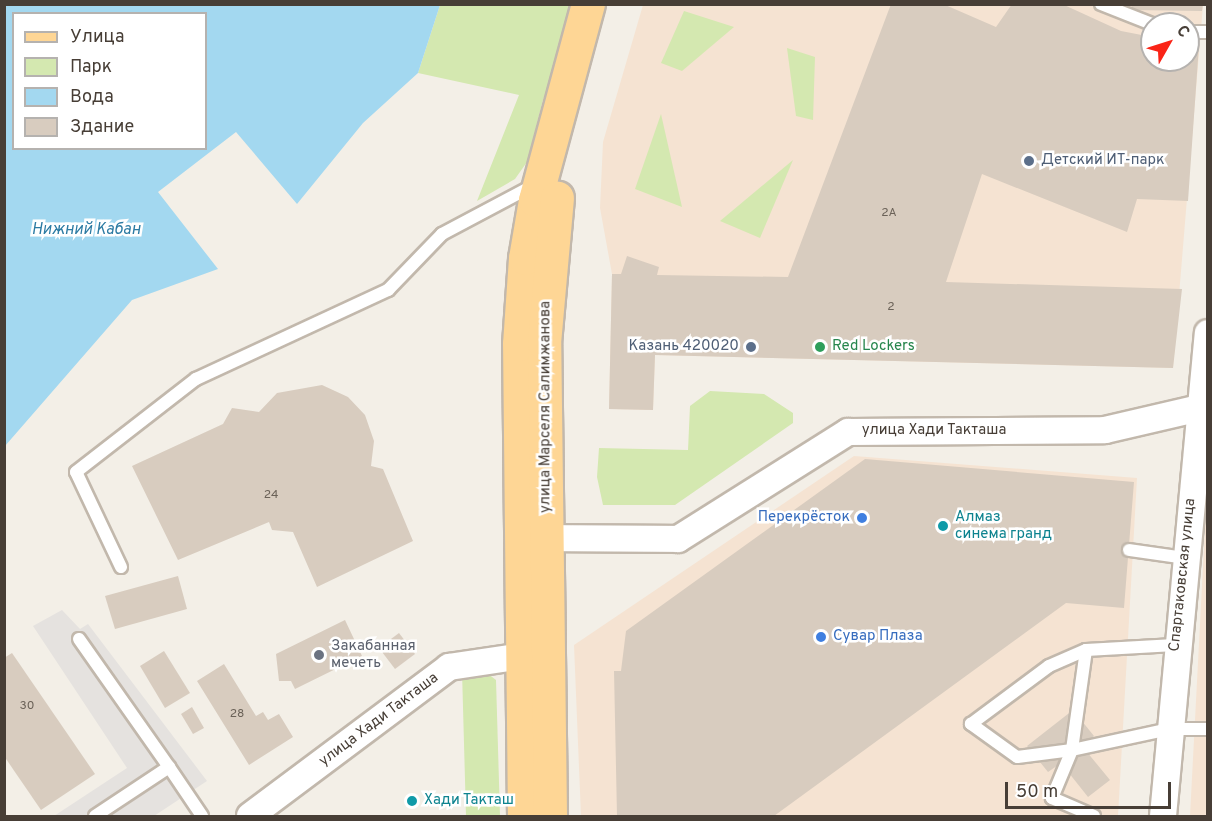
<!DOCTYPE html>
<meta charset="utf-8">
<style>
body{margin:0}
#map{position:relative;width:1212px;height:821px;overflow:hidden;background:#f3efe7;font-family:Overpass,sans-serif}
div>[style]{position:absolute}
[style*='--x']{left:calc(var(--x)*1px);top:calc(var(--y)*1px);width:calc(var(--w)*1px);rotate:calc(var(--a)*1deg)}
.commercial>*{inset:0;background:#f5e3d2}
.green>*{inset:0;background:#d4e8b0}
.parking>*{inset:0;background:#e5e2df}
.water>*{inset:0;background:#a3d8f0}
.building>*{inset:0;background:#d8ccbf}
.roads{filter:drop-shadow(2px 0 #c2b8ac) drop-shadow(-2px 0 #c2b8ac) drop-shadow(0 2px #c2b8ac) drop-shadow(0 -2px #c2b8ac)}
.lane>*{height:12px;margin:-6px;padding:0 6px;transform-origin:6px;border-radius:6px;background:#fff}
.street>*{height:26px;margin:-13px;padding:0 13px;transform-origin:13px;border-radius:13px;background:#fff}
.primary>*{height:33px;margin:-16.5px;padding:0 16.5px;transform-origin:16.5px;border-radius:16.5px;background:#fed695}
.dots>*{width:16px;height:16px;translate:-50% -50%;box-sizing:border-box;border:3px solid #fff;border-radius:50%}
span{translate:-50% -50%;white-space:nowrap;text-align:center;line-height:1.15;-webkit-text-stroke:5px #fff;paint-order:stroke}
.number-label{font-size:12px;color:#6b6258}
.number-label span{-webkit-text-stroke-width:0}
.service-label{font-size:15px;color:#4e5e75}
.left{translate:0 -50%;text-align:left}
.right{translate:-100% -50%;text-align:right}
.leisure-label{font-size:15px;color:#27864d}
.street-label{font-size:15px;color:#473e36}
.culture-label{font-size:15px;color:#0d838f}
.shop-label{font-size:15px;color:#366cbe}
.worship-label{font-size:15px;color:#5b616d}
.water-label{font-size:16px;color:#2c7ba3;font-style:italic}
.frame{position:absolute;inset:0;border:6px solid #473e36;pointer-events:none}
.legend{position:absolute;left:12px;top:12px;width:195px;height:138px;box-sizing:border-box;background:#fff;border:2px solid #b5b2af;margin:0;padding:8px 10px;list-style:none;font-size:18px;color:#473e36}
.legend li{display:flex;align-items:center;gap:12px;height:30px}
.legend b{width:30px;border:2px solid #b5b2af}
.north{position:absolute;left:1140px;top:12px;width:60px;height:60px;box-sizing:border-box;background:#fff;border:2px solid #b5b2af;border-radius:50%;rotate:51deg;font-size:16px;font-weight:700;line-height:24px;text-align:center;color:#473e36}
.north::after{content:'';display:block;margin:auto;width:21px;height:27px;background:#fa2417;clip-path:polygon(50% 0,100% 100%,50% 72%,0 100%)}
.scale{position:absolute;left:1005px;top:782px;width:166px;height:27px;box-sizing:border-box;border:3px solid #473e36;border-top:0;padding-left:8px;font-size:18px;line-height:21px;white-space:nowrap;color:#473e36;-webkit-text-stroke:4px #fff;paint-order:stroke}
</style>
<div id="map">
<div class="commercial">
<i style="clip-path:polygon(evenodd,643px 5px,1203px 5px,1173px 368px,655px 355px,653px 410px,609px 409px,612px 274px,600px 208px,603px 142px,643px 5px,1152px 24px,1188px 24px,1188px 60px,1152px 60px,1152px 24px)"></i>
<i style="clip-path:polygon(854px 456px,1137px 478px,1118px 816px,581px 816px,574px 645px)"></i>
<i style="clip-path:polygon(1207px 490px,1207px 816px,1190px 816px)"></i>
</div>
<div class="green">
<i style="clip-path:polygon(440px 5px,578px 5px,543px 100px,527px 162px,515px 179px,477px 201px,519px 95px,418px 73px)"></i>
<i style="clip-path:polygon(684px 11px,734px 27px,682px 71px,661px 63px)"></i>
<i style="clip-path:polygon(787px 48px,815px 57px,813px 120px,796px 116px)"></i>
<i style="clip-path:polygon(661px 114px,682px 207px,635px 189px)"></i>
<i style="clip-path:polygon(793px 160px,760px 238px,720px 221px)"></i>
<i style="clip-path:polygon(710px 391px,764px 394px,793px 413px,793px 423px,675px 505px,603px 505px,597px 477px,599px 448px,688px 450px,690px 406px)"></i>
<i style="clip-path:polygon(483px 670px,496px 680px,500px 816px,466px 816px,462px 671px)"></i>
</div>
<div class="parking">
<i style="clip-path:polygon(62px 610px,80px 629px,88px 624px,207px 781px,154px 816px,54px 816px,127px 768px,33px 626px)"></i>
</div>
<div class="water">
<i style="clip-path:polygon(evenodd,5px 4px,440px 5px,418px 73px,363px 123px,297px 204px,236px 132px,158px 192px,218px 269px,132px 300px,5px 446px,5px 4px,14px 14px,206px 14px,206px 148px,14px 148px,14px 14px)"></i>
</div>
<div class="building">
<i style="clip-path:polygon(891px 4px,943px 4px,996px 27px,1012px 4px,1062px 4px,1121px 31px,1152px 37px,1152px 60px,1188px 60px,1188px 43px,1199px 45px,1188px 201px,1137px 199px,1127px 232px,982px 174px,946px 282px,1182px 289px,1173px 368px,655px 355px,653px 410px,609px 409px,612px 274px,621px 274px,627px 256px,659px 267px,657px 275px,788px 277px)"></i>
<i style="clip-path:polygon(1132px 4px,1203px 4px,1202px 11px,1131px 10px)"></i>
<i style="clip-path:polygon(322px 385px,348px 397px,365px 415px,374px 441px,371px 466px,383px 469px,413px 541px,317px 587px,293px 532px,272px 530px,269px 522px,178px 560px,132px 466px,223px 424px,232px 408px,259px 412px,277px 393px)"></i>
<i style="clip-path:polygon(865px 459px,1134px 482px,1124px 608px,1066px 603px,774px 816px,617px 816px,614px 671px,621px 671px,626px 631px)"></i>
<i style="clip-path:polygon(178px 576px,187px 609px,115px 629px,105px 596px)"></i>
<i style="clip-path:polygon(345px 620px,362px 656px,295px 689px,291px 681px,279px 681px,276px 654px)"></i>
<i style="clip-path:polygon(399px 633px,415px 654px,395px 669px,379px 648px)"></i>
<i style="clip-path:polygon(164px 651px,190px 693px,165px 708px,140px 666px)"></i>
<i style="clip-path:polygon(12px 653px,95px 774px,41px 810px,4px 756px,4px 658px)"></i>
<i style="clip-path:polygon(224px 664px,256px 716px,263px 712px,268px 720px,279px 714px,293px 737px,249px 765px,197px 681px)"></i>
<i style="clip-path:polygon(192px 707px,204px 728px,193px 734px,181px 714px)"></i>
<i style="clip-path:polygon(1073px 710px,1094px 736px,1082px 746px,1110px 780px,1088px 797px,1061px 763px,1048px 772px,1027px 746px)"></i>
</div>
<div class="roads">
<div class="lane">
<i style="--x:1101;--y:4;--w:55;--a:21.4"></i>
<i style="--x:1188;--y:32;--w:20;--a:0"></i>
<i style="--x:1129;--y:550;--w:57;--a:8.1"></i>
<i style="--x:121;--y:567;--w:105;--a:-115.3"></i>
<i style="--x:76;--y:472;--w:152;--a:-37.8"></i>
<i style="--x:196;--y:379;--w:212;--a:-24.9"></i>
<i style="--x:388;--y:290;--w:78;--a:-46"></i>
<i style="--x:442;--y:234;--w:104;--a:-28"></i>
<i style="--x:79;--y:639;--w:156;--a:54.9"></i>
<i style="--x:1086;--y:650;--w:101;--a:98"></i>
<i style="--x:1072;--y:750;--w:55;--a:172.7"></i>
<i style="--x:1017;--y:757;--w:57;--a:-144.3"></i>
<i style="--x:971;--y:724;--w:97;--a:-36.6"></i>
<i style="--x:1049;--y:666;--w:40;--a:-23.4"></i>
<i style="--x:1086;--y:650;--w:89;--a:-3.2"></i>
<i style="--x:95;--y:816;--w:89;--a:-33.5"></i>
<i style="--x:169;--y:767;--w:59;--a:56"></i>
<i style="--x:1094;--y:816;--w:46;--a:-156.8"></i>
<i style="--x:1052;--y:798;--w:52;--a:-67.4"></i>
<i style="--x:1072;--y:750;--w:99;--a:-12.2"></i>
<i style="--x:1169;--y:729;--w:39;--a:0"></i>
</div>
<div class="street">
<i style="--x:546;--y:538;--w:132;--a:0.4"></i>
<i style="--x:678;--y:539;--w:201;--a:-32.2"></i>
<i style="--x:848;--y:432;--w:257;--a:-0.4"></i>
<i style="--x:1105;--y:430;--w:106;--a:-13.1"></i>
<i style="--x:250;--y:816;--w:249;--a:-36.8"></i>
<i style="--x:449;--y:667;--w:75;--a:-8.5"></i>
<i style="--x:1163;--y:816;--w:485;--a:-84.7"></i>
</div>
<div class="primary">
<i style="--x:524;--y:816;--w:472;--a:-90.6"></i>
<i style="--x:519;--y:344;--w:86;--a:-86"></i>
<i style="--x:525;--y:258;--w:59;--a:-80.2"></i>
<i style="--x:535;--y:200;--w:203;--a:-74.9"></i>
<i style="--x:550;--y:816;--w:473;--a:-90.7"></i>
<i style="--x:544;--y:343;--w:146;--a:-84.9"></i>
</div>
</div>
<div class="dots">
<i style="left:1029px;top:161px;background:#5c6f8a"></i>
<i style="left:751px;top:347px;background:#5c6f8a"></i>
<i style="left:820px;top:347px;background:#2e9e5b"></i>
<i style="left:862px;top:518px;background:#3f7fe0"></i>
<i style="left:943px;top:526px;background:#0f9aa8"></i>
<i style="left:821px;top:637px;background:#3f7fe0"></i>
<i style="left:319px;top:655px;background:#6b7280"></i>
<i style="left:412px;top:801px;background:#0f9aa8"></i>
</div>
<div class="number-label">
<span style="left:889px;top:214px">2А</span>
<span style="left:891px;top:308px">2</span>
<span style="left:271px;top:496px">24</span>
<span style="left:27px;top:707px">30</span>
<span style="left:237px;top:715px">28</span>
</div>
<div class="service-label">
<span class="left" style="left:1041px;top:161px">Детский ИТ-парк</span>
<span class="right" style="left:739px;top:347px">Казань 420020</span>
</div>
<div class="leisure-label">
<span class="left" style="left:832px;top:347px">Red Lockers</span>
</div>
<div class="street-label">
<span style="left:546px;top:407px;rotate:-90deg">улица Марселя Салимжанова</span>
<span style="left:934px;top:431px">улица Хади Такташа</span>
<span style="left:1183px;top:575px;rotate:-84deg">Спартаковская улица</span>
<span style="left:379px;top:720px;rotate:-37deg">улица Хади Такташа</span>
</div>
<div class="culture-label">
<span class="left" style="left:955px;top:526px">Алмаз<br>синема гранд</span>
<span class="left" style="left:424px;top:801px">Хади Такташ</span>
</div>
<div class="shop-label">
<span class="right" style="left:850px;top:518px">Перекрёсток</span>
<span class="left" style="left:833px;top:637px">Сувар Плаза</span>
</div>
<div class="worship-label">
<span class="left" style="left:331px;top:655px">Закабанная<br>мечеть</span>
</div>
<div class="water-label">
<span style="left:86px;top:230px">Нижний Кабан</span>
</div>
<div class="frame"></div>
<ul class="legend">
<li><b style="height:8px;background:#fed695"></b>Улица</li>
<li><b style="height:16px;background:#d4e8b0"></b>Парк</li>
<li><b style="height:16px;background:#a3d8f0"></b>Вода</li>
<li><b style="height:16px;background:#d8ccbf"></b>Здание</li>
</ul>
<div class="north">С</div>
<div class="scale">50 m</div>
</div>
